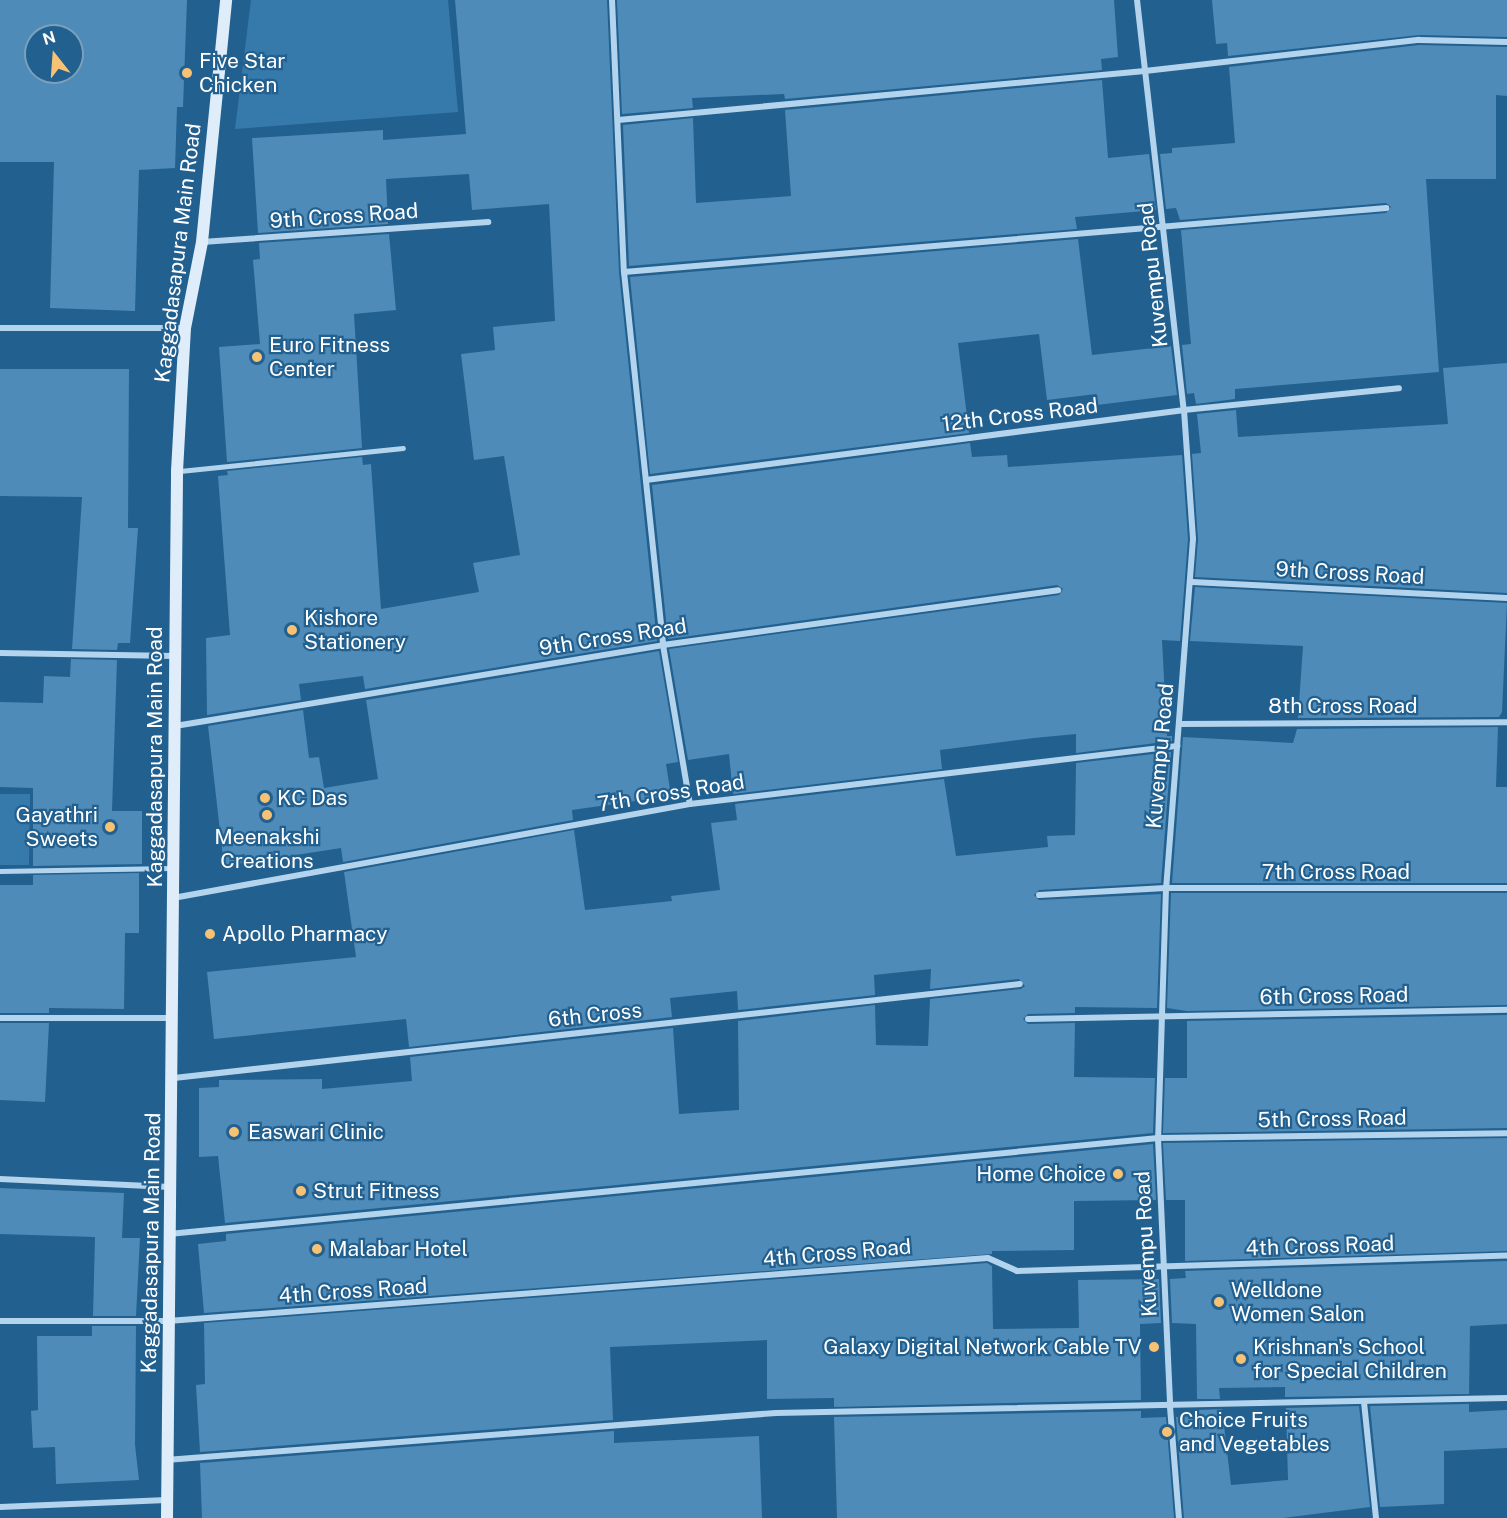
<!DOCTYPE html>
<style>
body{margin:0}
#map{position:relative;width:1507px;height:1518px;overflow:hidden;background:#22608f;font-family:"Public Sans",sans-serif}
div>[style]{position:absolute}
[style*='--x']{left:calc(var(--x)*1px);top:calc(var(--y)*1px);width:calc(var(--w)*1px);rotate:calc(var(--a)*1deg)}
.green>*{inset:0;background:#367aac}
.building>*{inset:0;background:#4f8bb8}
.service>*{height:4.5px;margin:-2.25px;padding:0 2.25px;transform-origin:2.25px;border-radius:2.25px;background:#b3d4ec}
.minor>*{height:6px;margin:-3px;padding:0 3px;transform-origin:3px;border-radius:3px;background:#b3d4ec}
.secondary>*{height:12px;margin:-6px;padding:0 6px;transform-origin:6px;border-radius:6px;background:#deedf9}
.dots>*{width:16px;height:16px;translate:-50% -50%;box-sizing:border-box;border:3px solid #22608f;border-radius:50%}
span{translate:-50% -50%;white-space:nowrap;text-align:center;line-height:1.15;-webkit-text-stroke:4.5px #22608f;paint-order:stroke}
.poi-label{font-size:21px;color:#fff}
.left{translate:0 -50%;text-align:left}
.right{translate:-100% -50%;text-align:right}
.street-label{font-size:21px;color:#fff}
.north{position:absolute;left:24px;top:24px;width:60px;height:60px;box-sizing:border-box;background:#22608f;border:2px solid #7aa0bc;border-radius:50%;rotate:343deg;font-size:16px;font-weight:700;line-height:24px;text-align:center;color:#fff}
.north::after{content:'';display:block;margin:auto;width:21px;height:27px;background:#f8c275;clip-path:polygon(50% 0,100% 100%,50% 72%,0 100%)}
</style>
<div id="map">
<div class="green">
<i style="clip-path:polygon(251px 0,448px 0,458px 112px,235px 129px)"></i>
<i style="clip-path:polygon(0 794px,30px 794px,29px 865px,0 865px)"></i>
</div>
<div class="building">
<i style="clip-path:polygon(evenodd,0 0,187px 0,183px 107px,177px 107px,175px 168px,139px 170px,135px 311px,50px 308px,54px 162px,0 162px,0 0,36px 36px,72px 36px,72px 72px,36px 72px,36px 36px)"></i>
<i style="clip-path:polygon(455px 0,607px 0,619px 272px,657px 641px,365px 689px,363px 676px,299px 684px,301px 700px,207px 715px,206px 638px,230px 635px,218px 476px,228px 475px,227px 471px,362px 457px,363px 465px,371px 464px,381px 609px,479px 592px,473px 563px,520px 555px,504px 456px,474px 460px,461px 354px,495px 350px,493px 327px,555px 321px,549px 204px,472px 210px,469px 174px,386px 179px,388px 224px,258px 233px,252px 138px,383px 130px,383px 140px,466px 134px)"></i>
<i style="clip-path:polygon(617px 0,1114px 0,1118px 57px,1101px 59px,1102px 70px,785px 99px,784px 94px,692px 98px,693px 108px,622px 114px)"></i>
<i style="clip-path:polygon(1212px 0,1507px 0,1507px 37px,1419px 35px,1228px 56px,1227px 43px,1216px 44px)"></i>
<i style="clip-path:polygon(1419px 45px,1507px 47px,1507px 96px,1496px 95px,1496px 179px,1426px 179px,1439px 372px,1235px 389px,1235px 399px,1196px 404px,1194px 393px,1187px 394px,1182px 345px,1191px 344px,1181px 230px,1386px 213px,1391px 207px,1386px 203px,1180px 220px,1176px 208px,1166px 209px,1160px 154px,1172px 153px,1172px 148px,1235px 143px,1229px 67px)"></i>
<i style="clip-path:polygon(1102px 80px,1108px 158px,1149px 154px,1156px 210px,1075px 217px,1077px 229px,629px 266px,623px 125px,693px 118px,696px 203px,791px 196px,785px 110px)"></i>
<i style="clip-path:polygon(389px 234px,396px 310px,354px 314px,362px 448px,227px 462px,219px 347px,260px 344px,253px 260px,260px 259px,259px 243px)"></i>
<i style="clip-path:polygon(1078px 239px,1092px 355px,1171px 346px,1177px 395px,1097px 405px,1096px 394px,1047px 400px,1039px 334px,958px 343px,969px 433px,650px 474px,630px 277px)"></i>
<i style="clip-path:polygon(1507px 363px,1507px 593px,1195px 577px,1198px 539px,1192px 454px,1201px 453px,1197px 414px,1236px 410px,1238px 437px,1448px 424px,1443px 368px)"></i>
<i style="clip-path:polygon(0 369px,129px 369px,128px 528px,138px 528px,130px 643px,118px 643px,117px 650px,72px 649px,82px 497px,0 496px)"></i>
<i style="clip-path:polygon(970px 443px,972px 457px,1007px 455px,1008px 467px,1182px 455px,1188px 539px,1180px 641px,1162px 640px,1167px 736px,1172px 736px,1172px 741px,1076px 753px,1076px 734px,1034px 738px,940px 750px,942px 769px,733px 794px,729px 754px,688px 760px,669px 649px,1059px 595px,1063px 589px,1057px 585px,668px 639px,652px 485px)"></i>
<i style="clip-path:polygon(1195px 587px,1507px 603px,1502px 712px,1499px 717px,1298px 718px,1303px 646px,1190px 641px)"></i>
<i style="clip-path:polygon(659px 651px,678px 762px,666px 764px,671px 796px,572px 810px,573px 820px,343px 862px,341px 848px,224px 866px,208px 726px,303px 710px,309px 758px,319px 757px,324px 788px,378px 779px,366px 700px)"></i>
<i style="clip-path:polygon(71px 659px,117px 660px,112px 811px,142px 811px,142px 864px,33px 866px,33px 788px,0 787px,0 702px,43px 703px,44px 676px,70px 677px)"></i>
<i style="clip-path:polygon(1498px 727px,1496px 787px,1507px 787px,1507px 883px,1172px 883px,1183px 737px,1293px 743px,1297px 729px)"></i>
<i style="clip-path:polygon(1171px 752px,1161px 883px,1039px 890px,1034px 895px,1039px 900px,1161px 894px,1157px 1008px,1075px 1007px,1075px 1013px,1028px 1014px,1023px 1019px,1028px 1024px,1075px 1023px,1074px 1077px,1155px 1078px,1153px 1133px,225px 1223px,218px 1156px,199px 1157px,199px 1088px,219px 1087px,219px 1080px,322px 1079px,322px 1089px,412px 1081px,410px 1057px,673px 1028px,679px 1114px,739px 1110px,738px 1021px,875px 1005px,876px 1045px,928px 1046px,930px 999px,1021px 989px,1025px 986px,1019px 979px,930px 989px,931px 969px,874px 975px,875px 995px,738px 1010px,737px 991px,670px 998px,672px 1017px,409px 1047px,406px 1019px,214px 1039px,207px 972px,356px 957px,344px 872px,574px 830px,585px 910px,672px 901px,671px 896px,720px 890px,711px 823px,737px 820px,735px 804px,944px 779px,956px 856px,1048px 847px,1047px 836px,1075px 835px,1076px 763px)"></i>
<i style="clip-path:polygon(139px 873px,139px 933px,125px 933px,124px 1009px,49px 1008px,49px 1013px,0 1013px,0 885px,33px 885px,33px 875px)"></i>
<i style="clip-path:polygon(1171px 893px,1507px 893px,1507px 1005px,1187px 1011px,1167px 1008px)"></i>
<i style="clip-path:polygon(1507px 1015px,1507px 1128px,1163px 1133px,1165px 1078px,1187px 1078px,1187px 1021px)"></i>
<i style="clip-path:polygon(0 1023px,49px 1023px,45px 1102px,0 1100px)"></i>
<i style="clip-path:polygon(1507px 1138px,1507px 1251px,1185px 1261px,1185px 1200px,1166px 1200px,1163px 1143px)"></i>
<i style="clip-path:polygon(1153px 1144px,1156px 1200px,1074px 1201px,1074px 1250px,992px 1251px,992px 1254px,204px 1313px,198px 1244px,226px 1241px,226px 1234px)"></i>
<i style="clip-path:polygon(0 1188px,124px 1193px,122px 1238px,140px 1238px,136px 1316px,93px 1316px,95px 1237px,0 1234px)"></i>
<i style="clip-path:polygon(1507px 1261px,1507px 1324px,1470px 1326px,1469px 1394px,1285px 1397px,1285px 1387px,1219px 1388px,1220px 1399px,1197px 1399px,1196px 1324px,1172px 1323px,1170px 1279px,1186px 1278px,1185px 1271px)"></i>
<i style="clip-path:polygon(987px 1263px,992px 1266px,993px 1329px,1079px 1328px,1078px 1280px,1159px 1279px,1161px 1323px,1140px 1324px,1141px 1400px,834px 1407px,834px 1398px,767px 1399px,767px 1340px,610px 1347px,613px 1420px,200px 1452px,196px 1385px,205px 1384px,204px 1323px)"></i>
<i style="clip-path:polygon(92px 1326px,136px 1326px,135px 1445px,139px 1480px,56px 1484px,55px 1447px,33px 1448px,31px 1411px,38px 1410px,37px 1336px,92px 1336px)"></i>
<i style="clip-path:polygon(1469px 1404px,1469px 1412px,1507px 1410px,1507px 1448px,1444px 1451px,1444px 1504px,1380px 1507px,1370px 1406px)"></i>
<i style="clip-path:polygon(1359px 1406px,1370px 1507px,1283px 1518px,1184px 1518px,1176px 1417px,1198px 1416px,1198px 1410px,1222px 1409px,1231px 1485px,1288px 1480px,1286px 1408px)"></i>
<i style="clip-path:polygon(1141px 1411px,1141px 1418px,1166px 1417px,1174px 1518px,837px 1518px,834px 1417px)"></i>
<i style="clip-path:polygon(614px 1431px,614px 1443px,759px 1436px,762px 1518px,202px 1518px,200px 1463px)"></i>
</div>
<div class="service">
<i style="--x:180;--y:471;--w:224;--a:-5.9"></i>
<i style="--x:0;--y:871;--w:171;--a:-1"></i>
</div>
<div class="minor">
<i style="--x:612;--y:0;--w:272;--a:87.5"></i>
<i style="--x:624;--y:272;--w:375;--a:84"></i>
<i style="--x:663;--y:645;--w:161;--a:80.4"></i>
<i style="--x:1137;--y:0;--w:413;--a:83.5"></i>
<i style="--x:1184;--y:410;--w:129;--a:86"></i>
<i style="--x:1193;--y:539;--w:350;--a:94.4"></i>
<i style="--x:1166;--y:888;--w:250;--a:91.8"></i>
<i style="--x:1158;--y:1138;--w:269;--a:87.4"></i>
<i style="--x:1170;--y:1407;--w:111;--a:85.4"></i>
<i style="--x:618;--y:120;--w:529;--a:-5.31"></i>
<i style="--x:1145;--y:71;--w:276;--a:-6.5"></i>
<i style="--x:1419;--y:40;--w:88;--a:1.3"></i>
<i style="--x:202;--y:242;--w:287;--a:-4"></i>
<i style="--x:624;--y:272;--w:765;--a:-4.8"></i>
<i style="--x:0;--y:328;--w:185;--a:0"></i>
<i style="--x:646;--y:480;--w:543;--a:-7.41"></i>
<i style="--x:1184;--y:410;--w:216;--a:-5.8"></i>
<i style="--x:1192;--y:582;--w:315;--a:2.9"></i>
<i style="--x:0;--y:653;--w:175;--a:1"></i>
<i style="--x:1179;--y:724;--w:328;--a:-0.3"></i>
<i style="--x:175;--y:726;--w:495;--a:-9.4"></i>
<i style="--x:663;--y:645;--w:399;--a:-7.9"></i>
<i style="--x:1039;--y:895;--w:127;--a:-3.2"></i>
<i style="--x:1166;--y:888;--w:341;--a:0"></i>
<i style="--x:173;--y:898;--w:525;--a:-10.3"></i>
<i style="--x:690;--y:804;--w:491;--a:-6.8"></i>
<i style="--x:0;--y:1018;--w:172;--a:0"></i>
<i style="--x:1028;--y:1019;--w:479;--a:-1.1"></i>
<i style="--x:174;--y:1078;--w:851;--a:-6.34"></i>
<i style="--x:0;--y:1179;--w:170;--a:2.7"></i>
<i style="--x:169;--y:1234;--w:994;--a:-5.54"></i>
<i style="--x:1158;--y:1138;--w:349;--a:-0.8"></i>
<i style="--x:0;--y:1321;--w:168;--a:0"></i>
<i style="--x:168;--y:1321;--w:822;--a:-4.39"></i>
<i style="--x:988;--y:1258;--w:32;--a:24"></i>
<i style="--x:1017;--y:1271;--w:490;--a:-1.8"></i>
<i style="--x:1364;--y:1402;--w:117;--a:84.1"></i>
<i style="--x:166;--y:1460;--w:612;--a:-4.41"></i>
<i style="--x:776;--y:1413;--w:731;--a:-1.18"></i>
<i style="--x:0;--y:1507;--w:167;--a:-2.4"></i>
</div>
<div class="secondary">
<i style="--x:167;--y:1518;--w:1047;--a:-89.45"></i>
<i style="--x:177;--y:471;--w:143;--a:-86.8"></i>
<i style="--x:185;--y:328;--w:88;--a:-78.8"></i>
<i style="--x:202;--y:242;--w:243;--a:-84.3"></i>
</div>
<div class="dots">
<i style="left:187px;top:73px;background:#f8c275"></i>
<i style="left:257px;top:357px;background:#f8c275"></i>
<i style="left:292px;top:630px;background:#f8c275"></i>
<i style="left:265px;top:798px;background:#f8c275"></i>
<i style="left:267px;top:815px;background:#f8c275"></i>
<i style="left:110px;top:827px;background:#f8c275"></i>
<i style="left:210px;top:934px;background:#f8c275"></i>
<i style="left:234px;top:1132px;background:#f8c275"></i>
<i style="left:1118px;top:1174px;background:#f8c275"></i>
<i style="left:301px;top:1191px;background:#f8c275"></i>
<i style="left:317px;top:1249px;background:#f8c275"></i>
<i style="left:1219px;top:1302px;background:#f8c275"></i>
<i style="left:1154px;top:1347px;background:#f8c275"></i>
<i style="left:1241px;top:1359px;background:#f8c275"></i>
<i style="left:1167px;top:1432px;background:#f8c275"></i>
</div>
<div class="poi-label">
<span class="left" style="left:199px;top:73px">Five Star<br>Chicken</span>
<span class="left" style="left:269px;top:357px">Euro Fitness<br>Center</span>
<span class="left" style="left:304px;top:630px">Kishore<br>Stationery</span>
<span class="left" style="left:277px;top:798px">KC Das</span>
<span class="right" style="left:98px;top:827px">Gayathri<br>Sweets</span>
<span style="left:267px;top:849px">Meenakshi<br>Creations</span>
<span class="left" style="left:222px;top:934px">Apollo Pharmacy</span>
<span class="left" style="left:248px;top:1132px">Easwari Clinic</span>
<span class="right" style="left:1106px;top:1174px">Home Choice</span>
<span class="left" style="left:313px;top:1191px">Strut Fitness</span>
<span class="left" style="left:329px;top:1249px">Malabar Hotel</span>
<span class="left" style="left:1231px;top:1302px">Welldone<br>Women Salon</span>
<span class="right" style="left:1142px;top:1347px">Galaxy Digital Network Cable TV</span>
<span class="left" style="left:1253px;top:1359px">Krishnan's School<br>for Special Children</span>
<span class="left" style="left:1179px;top:1432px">Choice Fruits<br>and Vegetables</span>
</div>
<div class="street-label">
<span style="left:344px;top:216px;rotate:-4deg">9th Cross Road</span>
<span style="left:178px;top:253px;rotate:-83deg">Kaggadasapura Main Road</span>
<span style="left:1153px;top:275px;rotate:-96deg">Kuvempu Road</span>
<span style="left:1020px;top:415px;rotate:-7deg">12th Cross Road</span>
<span style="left:1350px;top:573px;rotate:3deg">9th Cross Road</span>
<span style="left:613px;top:637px;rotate:-9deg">9th Cross Road</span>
<span style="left:1343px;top:706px">8th Cross Road</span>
<span style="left:1160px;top:756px;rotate:-85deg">Kuvempu Road</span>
<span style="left:155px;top:757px;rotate:-90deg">Kaggadasapura Main Road</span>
<span style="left:671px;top:793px;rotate:-9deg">7th Cross Road</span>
<span style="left:1336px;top:872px">7th Cross Road</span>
<span style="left:1334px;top:996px;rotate:-1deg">6th Cross Road</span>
<span style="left:595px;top:1015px;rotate:-6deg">6th Cross</span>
<span style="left:1332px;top:1119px;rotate:-1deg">5th Cross Road</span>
<span style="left:151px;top:1243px;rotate:-89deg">Kaggadasapura Main Road</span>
<span style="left:1146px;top:1244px;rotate:-93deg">Kuvempu Road</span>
<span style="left:1320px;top:1246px;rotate:-2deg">4th Cross Road</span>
<span style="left:837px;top:1253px;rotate:-5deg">4th Cross Road</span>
<span style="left:353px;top:1291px;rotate:-4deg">4th Cross Road</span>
</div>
<div class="north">N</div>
</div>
